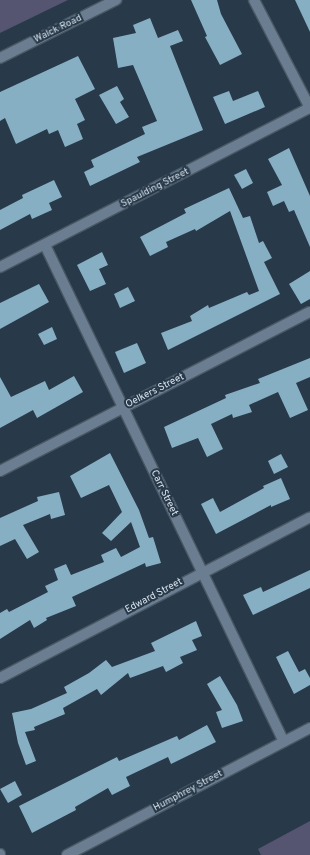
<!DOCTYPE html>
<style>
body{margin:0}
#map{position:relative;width:310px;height:855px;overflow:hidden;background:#283949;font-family:Overpass,sans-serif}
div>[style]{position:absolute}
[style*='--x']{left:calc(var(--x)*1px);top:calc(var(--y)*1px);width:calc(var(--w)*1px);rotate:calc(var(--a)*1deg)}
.green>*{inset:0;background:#555471}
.building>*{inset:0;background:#87afc3}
.roads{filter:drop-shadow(1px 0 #485764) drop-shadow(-1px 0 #485764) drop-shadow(0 1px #485764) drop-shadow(0 -1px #485764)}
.minor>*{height:10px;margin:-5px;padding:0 5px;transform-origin:5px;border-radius:5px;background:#6b7e91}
.tertiary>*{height:10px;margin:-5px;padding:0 5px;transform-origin:5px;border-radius:5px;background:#6b7e91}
span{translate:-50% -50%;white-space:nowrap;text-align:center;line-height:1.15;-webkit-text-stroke:4px #283949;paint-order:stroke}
.street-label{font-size:10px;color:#d8e3ed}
</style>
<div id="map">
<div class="green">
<i style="clip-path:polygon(0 0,68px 0,0 33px)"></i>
<i style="clip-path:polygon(310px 821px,310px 855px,261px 855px,258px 849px)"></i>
</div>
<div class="building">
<i style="clip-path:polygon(191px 0,217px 0,221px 14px,242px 54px,220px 65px,205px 37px,207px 36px)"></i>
<i style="clip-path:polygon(295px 0,310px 0,310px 32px)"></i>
<i style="clip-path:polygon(150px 18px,158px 38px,178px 30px,183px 41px,170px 46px,203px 130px,137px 157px,140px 162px,90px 186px,84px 172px,94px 167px,91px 160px,145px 134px,142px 127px,157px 121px,133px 65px,118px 68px,113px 38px,136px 33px,133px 25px)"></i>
<i style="clip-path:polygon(78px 56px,95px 89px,75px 99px,85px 120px,77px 124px,83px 139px,65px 147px,58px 130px,49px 134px,47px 129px,16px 144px,5px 118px,0 121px,0 92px)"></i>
<i style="clip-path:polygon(117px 86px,124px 99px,120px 102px,129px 117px,116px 124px,99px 95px)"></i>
<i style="clip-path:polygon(229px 91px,233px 101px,258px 91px,265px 107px,225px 124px,213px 97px)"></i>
<i style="clip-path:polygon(289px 148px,310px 196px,310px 247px,294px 210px,289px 212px,284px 201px,273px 206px,267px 192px,282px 185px,268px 159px)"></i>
<i style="clip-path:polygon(246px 169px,253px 183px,242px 189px,234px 175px)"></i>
<i style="clip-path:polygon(54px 180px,62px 197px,49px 203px,52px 210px,32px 219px,30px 214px,0 230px,0 210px,23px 198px,22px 195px)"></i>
<i style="clip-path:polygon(229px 188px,243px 218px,250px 216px,259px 243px,263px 241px,272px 258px,264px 262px,280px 294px,168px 350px,161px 333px,192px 321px,190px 316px,208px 305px,209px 308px,247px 292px,249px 295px,259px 291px,230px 211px,196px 231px,195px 229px,166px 242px,168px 247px,150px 256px,140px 237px,186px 213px,184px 209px)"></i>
<i style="clip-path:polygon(102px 252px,108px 265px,99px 269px,106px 284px,90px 291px,77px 265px)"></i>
<i style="clip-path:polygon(310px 271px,310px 299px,301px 304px,289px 284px)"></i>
<i style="clip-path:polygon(39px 284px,49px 302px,0 329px,0 303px)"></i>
<i style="clip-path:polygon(128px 287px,135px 301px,120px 308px,114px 294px)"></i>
<i style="clip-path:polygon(52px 327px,57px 339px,44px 345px,38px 334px)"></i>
<i style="clip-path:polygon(137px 343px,146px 363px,124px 373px,115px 352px)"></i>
<i style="clip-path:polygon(310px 358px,310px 377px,296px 383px,308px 410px,290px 418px,278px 392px,249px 405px,252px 412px,233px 418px,232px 414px,211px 424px,223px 449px,207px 457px,198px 438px,172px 448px,164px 427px,226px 398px,225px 395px,260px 383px,258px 379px)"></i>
<i style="clip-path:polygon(74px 376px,83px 392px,37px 418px,33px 410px,0 428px,0 377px,11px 397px,45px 381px,49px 390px)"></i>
<i style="clip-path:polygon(110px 453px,139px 510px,149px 538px,153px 537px,161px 563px,146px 567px,145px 563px,72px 597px,76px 606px,46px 618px,47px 620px,34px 628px,30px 620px,0 639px,0 613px,7px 609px,9px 612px,48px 592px,45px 586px,58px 580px,54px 569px,66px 564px,71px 575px,104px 562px,101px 555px,116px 548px,121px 557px,140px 547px,131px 522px,111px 541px,102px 533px,122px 512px,109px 485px,81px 498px,70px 476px)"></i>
<i style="clip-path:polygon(281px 454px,288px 467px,274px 474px,268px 461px)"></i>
<i style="clip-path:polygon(281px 478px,290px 499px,271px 507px,271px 505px,216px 534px,201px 504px,213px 498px,220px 512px,264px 488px,263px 486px)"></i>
<i style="clip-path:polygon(59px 492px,65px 515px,51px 519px,50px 514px,23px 525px,39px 552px,27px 559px,15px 539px,0 546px,0 518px,38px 501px,37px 497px)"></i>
<i style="clip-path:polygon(310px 570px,310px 588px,253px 615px,243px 595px,261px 587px,263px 592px)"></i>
<i style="clip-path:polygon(196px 621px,202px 636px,192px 640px,197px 650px,180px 657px,183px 663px,166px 672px,163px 666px,130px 678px,128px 673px,101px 695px,97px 689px,63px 708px,65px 714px,34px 727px,35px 730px,25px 732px,36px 761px,26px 765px,18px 743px,12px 713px,31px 709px,67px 693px,64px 687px,89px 673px,106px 660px,112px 667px,155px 651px,151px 643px)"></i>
<i style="clip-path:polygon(288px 651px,299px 672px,305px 669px,310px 678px,310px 685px,294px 694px,276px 657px)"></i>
<i style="clip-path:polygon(220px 676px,237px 705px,243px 721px,222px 728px,216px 712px,222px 710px,207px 684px)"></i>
<i style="clip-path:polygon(207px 725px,216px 742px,171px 764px,168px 757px,126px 777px,130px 786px,112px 795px,108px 788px,75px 807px,76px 810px,32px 833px,19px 806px,117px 757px,119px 761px,177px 736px,179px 740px)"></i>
<i style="clip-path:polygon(15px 781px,22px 795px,8px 803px,0 789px)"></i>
</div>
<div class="roads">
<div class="minor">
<i style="--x:0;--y:58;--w:130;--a:-26.6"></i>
<i style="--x:45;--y:245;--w:551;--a:64.32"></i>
<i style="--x:0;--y:267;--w:348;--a:-27.2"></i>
<i style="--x:0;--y:471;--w:348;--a:-27.2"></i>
<i style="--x:0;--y:678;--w:349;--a:-27.4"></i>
<i style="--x:0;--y:854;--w:1;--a:90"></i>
<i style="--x:67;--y:855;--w:274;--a:-27.6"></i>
</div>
<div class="tertiary">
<i style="--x:254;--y:0;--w:122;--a:62.6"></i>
</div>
</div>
<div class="street-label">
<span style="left:58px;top:29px;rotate:-26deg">Walck Road</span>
<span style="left:155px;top:188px;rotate:-27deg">Spaulding Street</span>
<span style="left:155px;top:391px;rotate:-27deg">Oelkers Street</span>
<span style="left:164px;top:493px;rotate:64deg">Carr Street</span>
<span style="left:154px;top:596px;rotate:-28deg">Edward Street</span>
<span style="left:188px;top:791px;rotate:-28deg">Humphrey Street</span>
</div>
</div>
